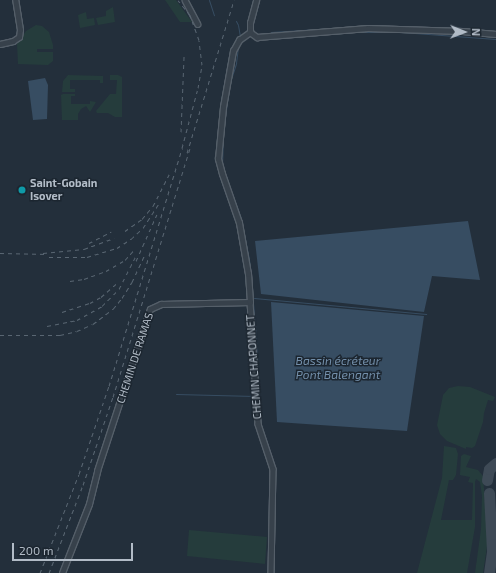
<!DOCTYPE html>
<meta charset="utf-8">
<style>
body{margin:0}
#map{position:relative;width:496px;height:573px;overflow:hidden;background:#232f3b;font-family:"Exo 2",sans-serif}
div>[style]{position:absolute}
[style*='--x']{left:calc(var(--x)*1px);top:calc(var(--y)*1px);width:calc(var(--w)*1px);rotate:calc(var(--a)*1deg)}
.green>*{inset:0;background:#253c3c}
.water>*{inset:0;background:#374d62}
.stream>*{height:1px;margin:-0.5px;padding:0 0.5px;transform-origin:0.5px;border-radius:0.5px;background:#374d62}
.taxiway>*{height:11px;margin:-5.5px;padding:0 5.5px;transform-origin:5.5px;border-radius:5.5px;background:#3e4a56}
.roads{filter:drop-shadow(1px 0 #555f69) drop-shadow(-1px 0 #555f69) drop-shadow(0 1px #555f69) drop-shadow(0 -1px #555f69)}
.minor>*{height:4.5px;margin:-2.25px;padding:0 2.25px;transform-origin:2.25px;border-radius:2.25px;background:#37414b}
.rail>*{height:1px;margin-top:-0.5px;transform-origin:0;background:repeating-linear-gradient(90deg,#596672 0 4px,transparent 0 8px)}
.dots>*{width:11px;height:11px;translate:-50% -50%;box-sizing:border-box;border:2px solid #1c2630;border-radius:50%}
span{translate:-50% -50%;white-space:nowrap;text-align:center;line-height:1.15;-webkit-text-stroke:3px #1c2630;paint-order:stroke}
.poi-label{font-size:11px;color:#b2bcc7;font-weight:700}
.left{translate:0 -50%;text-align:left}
.street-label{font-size:11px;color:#b2bcc7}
.water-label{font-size:12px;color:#738faa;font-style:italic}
.north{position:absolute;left:444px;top:12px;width:40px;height:40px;-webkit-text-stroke:3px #1c2630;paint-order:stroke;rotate:91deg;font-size:11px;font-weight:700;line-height:16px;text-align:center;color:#b2bcc7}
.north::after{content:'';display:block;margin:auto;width:14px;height:18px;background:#b2bcc7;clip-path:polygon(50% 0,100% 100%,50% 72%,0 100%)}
.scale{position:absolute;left:12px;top:543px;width:121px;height:18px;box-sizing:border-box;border:2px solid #b2bcc7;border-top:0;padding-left:5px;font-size:12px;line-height:14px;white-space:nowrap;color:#b2bcc7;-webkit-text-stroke:3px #1c2630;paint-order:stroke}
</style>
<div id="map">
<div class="green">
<i style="clip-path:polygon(165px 0,176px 0,192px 22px,180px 22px)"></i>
<i style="clip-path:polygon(113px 7px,115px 22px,98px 25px,96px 18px,106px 16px,106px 11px)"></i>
<i style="clip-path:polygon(86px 12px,87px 19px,94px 18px,95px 25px,80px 28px,78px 15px)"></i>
<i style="clip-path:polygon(36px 25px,42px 26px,49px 32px,53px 45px,53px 49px,37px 49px,37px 52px,53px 52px,53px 61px,48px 65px,18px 64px,17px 44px,26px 31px)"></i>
<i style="clip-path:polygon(68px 75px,103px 76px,103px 83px,100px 83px,100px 80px,70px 80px,70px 89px,75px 89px,75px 92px,62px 92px,63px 81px)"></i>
<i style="clip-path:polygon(110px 75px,118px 75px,122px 77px,122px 117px,115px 117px,108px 113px,97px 113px,96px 111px,110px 94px,116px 94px,117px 80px,110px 80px)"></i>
<i style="clip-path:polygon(63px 94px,75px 94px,75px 96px,71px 96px,71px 104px,90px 104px,90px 101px,96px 102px,90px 112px,86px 106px,81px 109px,78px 114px,78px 120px,62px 120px,61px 95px)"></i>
<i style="clip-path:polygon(458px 386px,470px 387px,495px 397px,493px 401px,488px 400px,484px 413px,483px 422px,475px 446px,472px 448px,466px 447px,466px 449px,447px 441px,440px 434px,437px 425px,443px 395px,449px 388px)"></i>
<i style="clip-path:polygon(444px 446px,456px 448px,458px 454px,456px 475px,453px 480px,449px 480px,441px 520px,472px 520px,473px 483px,468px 482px,470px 477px,460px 475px,461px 456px,464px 454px,471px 456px,466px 467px,478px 470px,483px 476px,488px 540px,483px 573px,475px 573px,481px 529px,482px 496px,480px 482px,476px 479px,475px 482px,475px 527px,467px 573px,417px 573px,442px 478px)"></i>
<i style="clip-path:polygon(189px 530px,267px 537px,265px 564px,187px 556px)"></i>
</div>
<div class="water">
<i style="clip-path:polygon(45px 78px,48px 85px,47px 119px,33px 120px,28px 81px)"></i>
<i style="clip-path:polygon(468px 221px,480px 280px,432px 276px,424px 312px,261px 294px,255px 241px)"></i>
<i style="clip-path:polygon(271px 302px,424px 316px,407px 431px,277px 422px)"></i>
</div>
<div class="stream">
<i style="--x:209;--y:0;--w:16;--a:72"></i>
<i style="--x:236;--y:21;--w:4;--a:63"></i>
<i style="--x:238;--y:25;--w:11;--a:80"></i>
<i style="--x:377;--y:26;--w:87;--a:1.3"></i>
<i style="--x:464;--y:28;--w:26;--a:7"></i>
<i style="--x:271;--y:32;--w:95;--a:-3.6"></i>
<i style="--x:361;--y:32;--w:28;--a:0"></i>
<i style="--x:401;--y:32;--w:95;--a:4.2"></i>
<i style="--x:230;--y:82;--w:20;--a:-72"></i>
<i style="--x:236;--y:63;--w:17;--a:-83"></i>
<i style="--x:222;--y:165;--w:32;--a:-88"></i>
<i style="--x:223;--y:133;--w:46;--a:-82.6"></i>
<i style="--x:223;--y:170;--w:10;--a:66"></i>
<i style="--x:228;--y:183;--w:38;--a:70"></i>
<i style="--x:241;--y:219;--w:41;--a:78.7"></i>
<i style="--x:249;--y:259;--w:77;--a:84.8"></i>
<i style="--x:256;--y:336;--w:60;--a:88.1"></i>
<i style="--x:254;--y:298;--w:173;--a:5.3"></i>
<i style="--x:176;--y:394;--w:79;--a:1.5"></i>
</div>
<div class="taxiway">
<i style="--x:487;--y:480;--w:11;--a:-80"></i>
<i style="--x:489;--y:469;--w:9;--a:-41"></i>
<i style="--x:489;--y:493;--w:57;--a:87"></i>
<i style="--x:489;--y:573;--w:29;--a:-82"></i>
</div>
<div class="roads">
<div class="minor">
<i style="--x:185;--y:0;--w:27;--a:62"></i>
<i style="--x:250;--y:32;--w:9;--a:36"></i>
<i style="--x:257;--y:37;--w:111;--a:-4.6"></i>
<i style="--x:368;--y:28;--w:94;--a:1.8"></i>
<i style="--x:462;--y:31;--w:34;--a:5"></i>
<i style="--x:250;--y:32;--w:9;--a:-90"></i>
<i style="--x:250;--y:23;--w:24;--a:-75"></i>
<i style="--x:0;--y:44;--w:13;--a:-13"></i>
<i style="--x:13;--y:41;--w:7;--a:-34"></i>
<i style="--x:19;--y:37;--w:7;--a:-82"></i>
<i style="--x:20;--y:30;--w:30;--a:-99"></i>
<i style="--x:250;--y:302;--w:122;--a:86.2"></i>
<i style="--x:258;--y:424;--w:47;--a:71.6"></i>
<i style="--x:273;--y:469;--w:104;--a:91.1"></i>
<i style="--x:62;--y:573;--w:74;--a:-68.6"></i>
<i style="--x:89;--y:504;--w:34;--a:-76"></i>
<i style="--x:97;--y:471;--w:170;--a:-71.9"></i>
<i style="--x:150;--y:309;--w:12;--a:-24"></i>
<i style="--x:161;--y:304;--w:89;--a:-1.3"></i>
<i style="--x:250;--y:302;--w:28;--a:-94"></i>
<i style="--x:248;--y:274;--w:52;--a:-100"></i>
<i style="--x:239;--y:223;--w:52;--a:-109.1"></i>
<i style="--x:222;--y:174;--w:16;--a:-105"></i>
<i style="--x:218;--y:159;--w:52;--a:-84.5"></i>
<i style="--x:223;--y:107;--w:57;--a:-79.9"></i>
<i style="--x:233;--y:51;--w:13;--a:-61"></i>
<i style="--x:239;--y:40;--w:14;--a:-36"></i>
</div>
</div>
<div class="rail">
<i style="--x:181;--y:132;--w:76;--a:-87.7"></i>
<i style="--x:187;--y:153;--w:160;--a:-72.9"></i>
<i style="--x:125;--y:231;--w:21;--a:-35"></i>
<i style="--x:142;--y:219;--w:17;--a:-50"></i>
<i style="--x:153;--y:206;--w:36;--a:-63"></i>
<i style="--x:89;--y:243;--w:25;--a:-27"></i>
<i style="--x:0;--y:253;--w:48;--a:1.2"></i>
<i style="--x:43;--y:253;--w:41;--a:-5.6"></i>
<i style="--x:84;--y:249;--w:32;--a:-20"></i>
<i style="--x:49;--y:257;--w:38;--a:0"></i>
<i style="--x:87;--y:257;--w:31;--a:-17"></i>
<i style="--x:117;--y:248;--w:17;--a:-33"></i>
<i style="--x:131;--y:239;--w:16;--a:-43"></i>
<i style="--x:143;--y:228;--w:31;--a:-57"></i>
<i style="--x:136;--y:261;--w:51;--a:-65.9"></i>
<i style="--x:70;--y:281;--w:14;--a:-8"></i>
<i style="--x:84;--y:279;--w:23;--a:-20"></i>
<i style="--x:106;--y:271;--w:22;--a:-30"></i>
<i style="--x:125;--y:260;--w:15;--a:-48"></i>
<i style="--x:62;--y:312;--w:29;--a:-18"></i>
<i style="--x:90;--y:303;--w:13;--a:-29"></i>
<i style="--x:101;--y:297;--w:20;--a:-41"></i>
<i style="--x:47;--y:326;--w:31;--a:-11"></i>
<i style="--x:77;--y:320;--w:29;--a:-29"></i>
<i style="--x:102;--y:306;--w:24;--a:-45"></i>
<i style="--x:119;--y:289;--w:38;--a:-63"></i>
<i style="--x:0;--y:335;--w:60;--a:0"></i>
<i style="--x:60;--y:335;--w:17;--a:-13"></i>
<i style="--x:77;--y:331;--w:17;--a:-24"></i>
<i style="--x:93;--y:324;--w:25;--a:-37"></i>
<i style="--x:113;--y:309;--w:14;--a:-51"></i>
<i style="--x:122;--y:298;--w:19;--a:-58"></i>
<i style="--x:132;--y:282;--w:29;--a:-65"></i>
<i style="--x:40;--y:573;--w:106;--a:-68.5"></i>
<i style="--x:79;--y:474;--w:93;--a:-71.2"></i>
<i style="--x:109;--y:386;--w:249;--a:-72.9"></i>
<i style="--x:182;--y:148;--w:62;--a:-75.1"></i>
<i style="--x:198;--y:88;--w:23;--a:-80"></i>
<i style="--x:202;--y:65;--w:25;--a:-97"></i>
<i style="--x:199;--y:40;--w:27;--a:-110"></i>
<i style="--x:190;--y:15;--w:19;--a:-129"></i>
<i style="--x:49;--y:573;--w:94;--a:-68.9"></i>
<i style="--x:83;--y:485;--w:93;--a:-71.2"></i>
<i style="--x:113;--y:397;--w:260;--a:-72.8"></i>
</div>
<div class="dots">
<i style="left:22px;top:190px;background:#0f9aa8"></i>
</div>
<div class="poi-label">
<span class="left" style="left:30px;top:190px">Saint-Gobain<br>Isover</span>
</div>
<div class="street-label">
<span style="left:135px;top:358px;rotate:-72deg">CHEMIN DE RAMAS</span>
<span style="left:254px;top:367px;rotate:-94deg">CHEMIN CHAPONNET</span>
</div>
<div class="water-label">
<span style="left:338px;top:368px">Bassin écréteur<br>Pont Balengant</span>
</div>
<div class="north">N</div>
<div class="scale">200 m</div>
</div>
